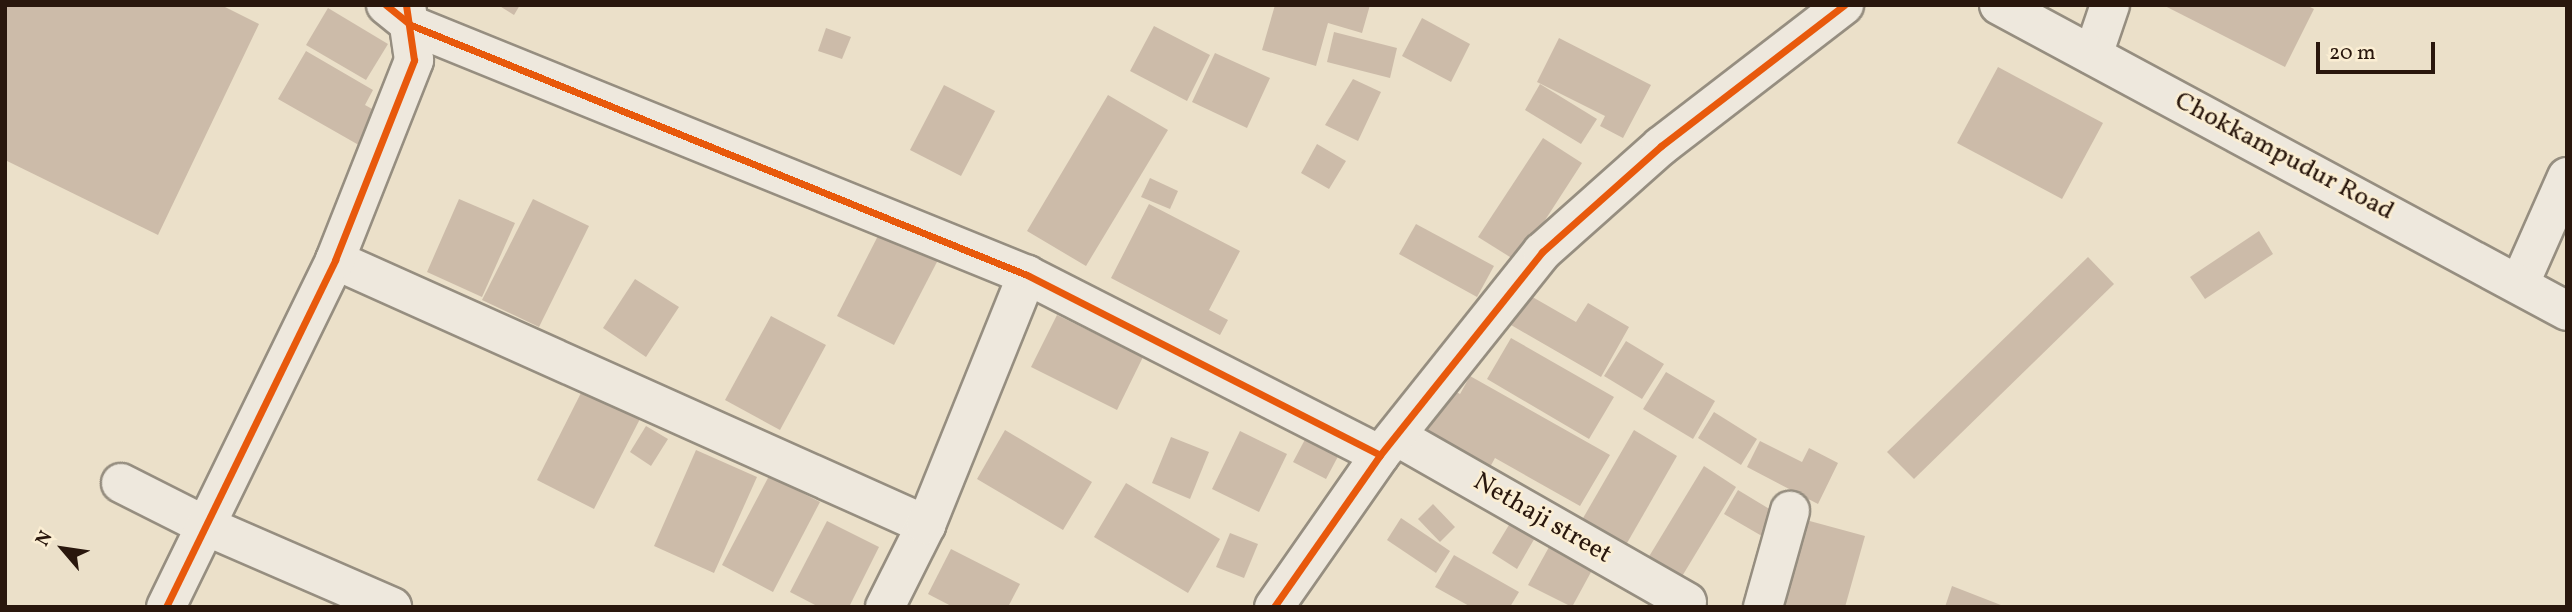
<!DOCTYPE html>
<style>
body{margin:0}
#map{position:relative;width:2572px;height:612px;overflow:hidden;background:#ebe0c9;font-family:Vollkorn,serif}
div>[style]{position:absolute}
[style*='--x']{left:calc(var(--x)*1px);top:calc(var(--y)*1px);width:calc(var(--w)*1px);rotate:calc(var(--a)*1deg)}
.building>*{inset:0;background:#ccbba9}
.roads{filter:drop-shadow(2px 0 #968e80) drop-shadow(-2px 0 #968e80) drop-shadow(0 2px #968e80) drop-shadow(0 -2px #968e80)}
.street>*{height:38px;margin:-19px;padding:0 19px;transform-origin:19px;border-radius:19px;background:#eee8dd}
.secondary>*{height:38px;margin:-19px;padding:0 19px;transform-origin:19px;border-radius:19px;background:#eee8dd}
.cycleway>*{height:7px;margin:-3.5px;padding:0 3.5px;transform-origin:3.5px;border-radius:3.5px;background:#e8590c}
span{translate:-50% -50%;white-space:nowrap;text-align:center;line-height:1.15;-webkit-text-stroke:5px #fbeed3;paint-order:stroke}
.street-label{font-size:26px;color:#29170d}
.frame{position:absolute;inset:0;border:7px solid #29170d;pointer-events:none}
.north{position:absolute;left:28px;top:514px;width:70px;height:70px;-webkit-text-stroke:5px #fbeed3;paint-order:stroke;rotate:299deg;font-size:19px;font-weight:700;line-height:28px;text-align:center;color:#29170d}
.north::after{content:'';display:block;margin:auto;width:24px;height:32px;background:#29170d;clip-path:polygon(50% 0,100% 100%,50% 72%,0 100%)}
.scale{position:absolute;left:2316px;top:42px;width:119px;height:32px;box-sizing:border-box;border:4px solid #29170d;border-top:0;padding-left:9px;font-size:21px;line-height:24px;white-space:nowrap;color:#29170d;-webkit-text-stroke:5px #fbeed3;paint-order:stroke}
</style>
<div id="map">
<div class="building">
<i style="clip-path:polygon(5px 5px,221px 5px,259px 24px,158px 235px,5px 160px)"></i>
<i style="clip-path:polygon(498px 5px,520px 5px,514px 15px)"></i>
<i style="clip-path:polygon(1275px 5px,1370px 5px,1362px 33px,1328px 23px,1316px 66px,1262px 50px)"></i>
<i style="clip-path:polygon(2163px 5px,2306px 5px,2314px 9px,2285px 67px)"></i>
<i style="clip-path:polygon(328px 8px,388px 44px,366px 80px,306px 45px)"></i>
<i style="clip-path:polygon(1422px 18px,1470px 44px,1451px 82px,1402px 56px)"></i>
<i style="clip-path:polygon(1154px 26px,1210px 55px,1187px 101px,1130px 71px)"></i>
<i style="clip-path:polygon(826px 28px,851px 37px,842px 59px,818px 51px)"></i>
<i style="clip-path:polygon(1334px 32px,1397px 48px,1390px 78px,1327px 62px)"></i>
<i style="clip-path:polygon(1559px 38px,1651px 85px,1623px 138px,1600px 126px,1605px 116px,1537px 82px)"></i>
<i style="clip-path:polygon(306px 51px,373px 90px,365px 105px,383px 115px,364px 148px,278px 99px)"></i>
<i style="clip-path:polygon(1215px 53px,1270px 78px,1247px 128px,1192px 102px)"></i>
<i style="clip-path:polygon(1998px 67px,2103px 123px,2062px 199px,1957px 143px)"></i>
<i style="clip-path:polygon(1353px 79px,1381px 92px,1358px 141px,1325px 125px)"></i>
<i style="clip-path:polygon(1540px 84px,1597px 119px,1581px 144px,1525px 110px)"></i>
<i style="clip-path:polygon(944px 85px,995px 111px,961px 176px,910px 150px)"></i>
<i style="clip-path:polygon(1108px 95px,1168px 130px,1086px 266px,1027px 231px)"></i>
<i style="clip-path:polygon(1543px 138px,1582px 163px,1518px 262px,1478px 237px)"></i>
<i style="clip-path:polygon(1317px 144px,1346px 161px,1329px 189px,1301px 173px)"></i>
<i style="clip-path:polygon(1150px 178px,1178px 191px,1170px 209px,1141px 197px)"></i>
<i style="clip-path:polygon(459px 199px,515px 223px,482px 297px,427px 272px)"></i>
<i style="clip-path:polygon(533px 199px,589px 226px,539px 327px,482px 300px)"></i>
<i style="clip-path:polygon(1149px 204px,1240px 251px,1209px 310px,1228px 320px,1220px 335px,1111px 278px)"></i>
<i style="clip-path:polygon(1416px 224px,1494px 266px,1477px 297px,1399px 254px)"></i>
<i style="clip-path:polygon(882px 228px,939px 258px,894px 345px,837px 316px)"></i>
<i style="clip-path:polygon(2259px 231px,2273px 254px,2205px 299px,2190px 277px)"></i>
<i style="clip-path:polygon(2088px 257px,2114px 284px,1914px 479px,1887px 452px)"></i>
<i style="clip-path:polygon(635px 279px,679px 307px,646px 357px,603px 328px)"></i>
<i style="clip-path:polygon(1529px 295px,1576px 322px,1588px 303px,1629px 327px,1601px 377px,1511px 325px)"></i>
<i style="clip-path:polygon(1057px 315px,1143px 357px,1117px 410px,1031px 367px)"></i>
<i style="clip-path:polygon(771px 316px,826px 345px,780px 430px,725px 400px)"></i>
<i style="clip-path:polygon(1511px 338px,1614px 397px,1589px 439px,1487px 379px)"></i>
<i style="clip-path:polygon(1626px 341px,1664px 364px,1642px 399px,1604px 376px)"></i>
<i style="clip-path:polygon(1666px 372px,1715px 401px,1693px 439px,1643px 409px)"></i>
<i style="clip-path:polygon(1470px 376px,1610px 455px,1580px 506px,1495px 458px,1484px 478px,1417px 440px,1447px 387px,1460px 394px)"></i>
<i style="clip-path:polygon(585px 385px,642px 415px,594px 509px,537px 480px)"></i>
<i style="clip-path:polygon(1714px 412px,1757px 439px,1741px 465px,1698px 438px)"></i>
<i style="clip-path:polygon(646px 426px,668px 439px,651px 466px,630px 452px)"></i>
<i style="clip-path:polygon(1005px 430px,1092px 482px,1063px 530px,977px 479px)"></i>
<i style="clip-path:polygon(1310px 430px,1343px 447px,1326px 479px,1293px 462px)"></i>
<i style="clip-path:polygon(1634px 430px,1677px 456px,1619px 557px,1575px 532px)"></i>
<i style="clip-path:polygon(1240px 431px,1287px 454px,1259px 512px,1212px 489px)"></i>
<i style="clip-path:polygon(1171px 437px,1209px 452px,1190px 499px,1152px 483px)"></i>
<i style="clip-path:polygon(1760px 441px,1802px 462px,1809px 448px,1838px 463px,1818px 504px,1747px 467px)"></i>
<i style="clip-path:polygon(696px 450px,757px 477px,714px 573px,654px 546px)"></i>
<i style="clip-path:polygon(1704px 466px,1736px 487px,1675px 588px,1642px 568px)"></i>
<i style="clip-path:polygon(769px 476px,820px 502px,773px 592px,722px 565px)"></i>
<i style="clip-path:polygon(1126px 483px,1220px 539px,1188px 593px,1094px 537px)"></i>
<i style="clip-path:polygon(1738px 490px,1781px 516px,1767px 539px,1724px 514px)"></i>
<i style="clip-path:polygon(1433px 504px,1455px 527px,1440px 542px,1418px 519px)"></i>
<i style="clip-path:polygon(1515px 515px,1540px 529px,1517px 569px,1492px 553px)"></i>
<i style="clip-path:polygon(1401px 518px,1450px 551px,1436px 573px,1387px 540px)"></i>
<i style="clip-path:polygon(1806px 520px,1865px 536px,1845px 607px,1782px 607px)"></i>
<i style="clip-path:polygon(827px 521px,879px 547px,849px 607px,819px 607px,790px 592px)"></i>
<i style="clip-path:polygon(1230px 533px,1258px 544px,1244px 578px,1216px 567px)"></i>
<i style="clip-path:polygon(1554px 538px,1597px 561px,1572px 607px,1528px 585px)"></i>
<i style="clip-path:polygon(951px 549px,1020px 584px,1008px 607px,953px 607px,928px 594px)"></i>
<i style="clip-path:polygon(1454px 555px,1519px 592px,1510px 607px,1471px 607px,1435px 587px)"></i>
<i style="clip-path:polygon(1952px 586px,2006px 607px,1945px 607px)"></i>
</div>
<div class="roads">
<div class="street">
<i style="--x:386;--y:5;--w:32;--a:39"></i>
<i style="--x:411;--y:25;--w:665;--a:22.09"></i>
<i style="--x:1027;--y:275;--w:396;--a:27"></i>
<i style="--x:2093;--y:55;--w:53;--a:-71.2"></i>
<i style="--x:335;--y:260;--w:648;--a:24.15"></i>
<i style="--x:2520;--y:283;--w:116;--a:-66.1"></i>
<i style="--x:1396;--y:436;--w:335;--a:29.7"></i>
<i style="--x:121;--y:483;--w:95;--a:26.8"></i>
<i style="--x:206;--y:526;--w:203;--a:23.5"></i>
<i style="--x:166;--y:607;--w:386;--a:-64"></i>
<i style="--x:335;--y:260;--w:215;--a:-68.4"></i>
<i style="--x:414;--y:60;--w:56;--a:-98.3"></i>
<i style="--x:885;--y:607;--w:92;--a:-63.4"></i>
<i style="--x:926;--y:525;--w:270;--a:-68"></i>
<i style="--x:1274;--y:607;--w:185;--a:-55.1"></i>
<i style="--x:1380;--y:455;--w:260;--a:-51.4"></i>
<i style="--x:1542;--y:252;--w:159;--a:-41.7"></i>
<i style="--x:1661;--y:146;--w:231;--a:-37.6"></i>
<i style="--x:1763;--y:607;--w:100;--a:-74.3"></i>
</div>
<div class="secondary">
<i style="--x:1999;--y:5;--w:645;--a:28.31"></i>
</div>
</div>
<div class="cycleway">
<i style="--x:386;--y:5;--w:32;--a:39"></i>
<i style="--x:411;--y:25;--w:665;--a:22.09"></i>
<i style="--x:1027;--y:275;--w:396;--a:27"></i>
<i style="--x:166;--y:607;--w:386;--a:-64"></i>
<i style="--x:335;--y:260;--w:215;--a:-68.4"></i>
<i style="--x:414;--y:60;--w:56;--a:-98.3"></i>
<i style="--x:1274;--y:607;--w:185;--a:-55.1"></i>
<i style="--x:1380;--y:455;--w:260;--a:-51.4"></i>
<i style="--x:1542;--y:252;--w:159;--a:-41.7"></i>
<i style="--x:1661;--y:146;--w:231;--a:-37.6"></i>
</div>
<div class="street-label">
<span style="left:2284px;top:157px;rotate:28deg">Chokkampudur Road</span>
<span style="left:1542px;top:519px;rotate:30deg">Nethaji street</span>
</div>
<div class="frame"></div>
<div class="north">N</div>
<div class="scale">20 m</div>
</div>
